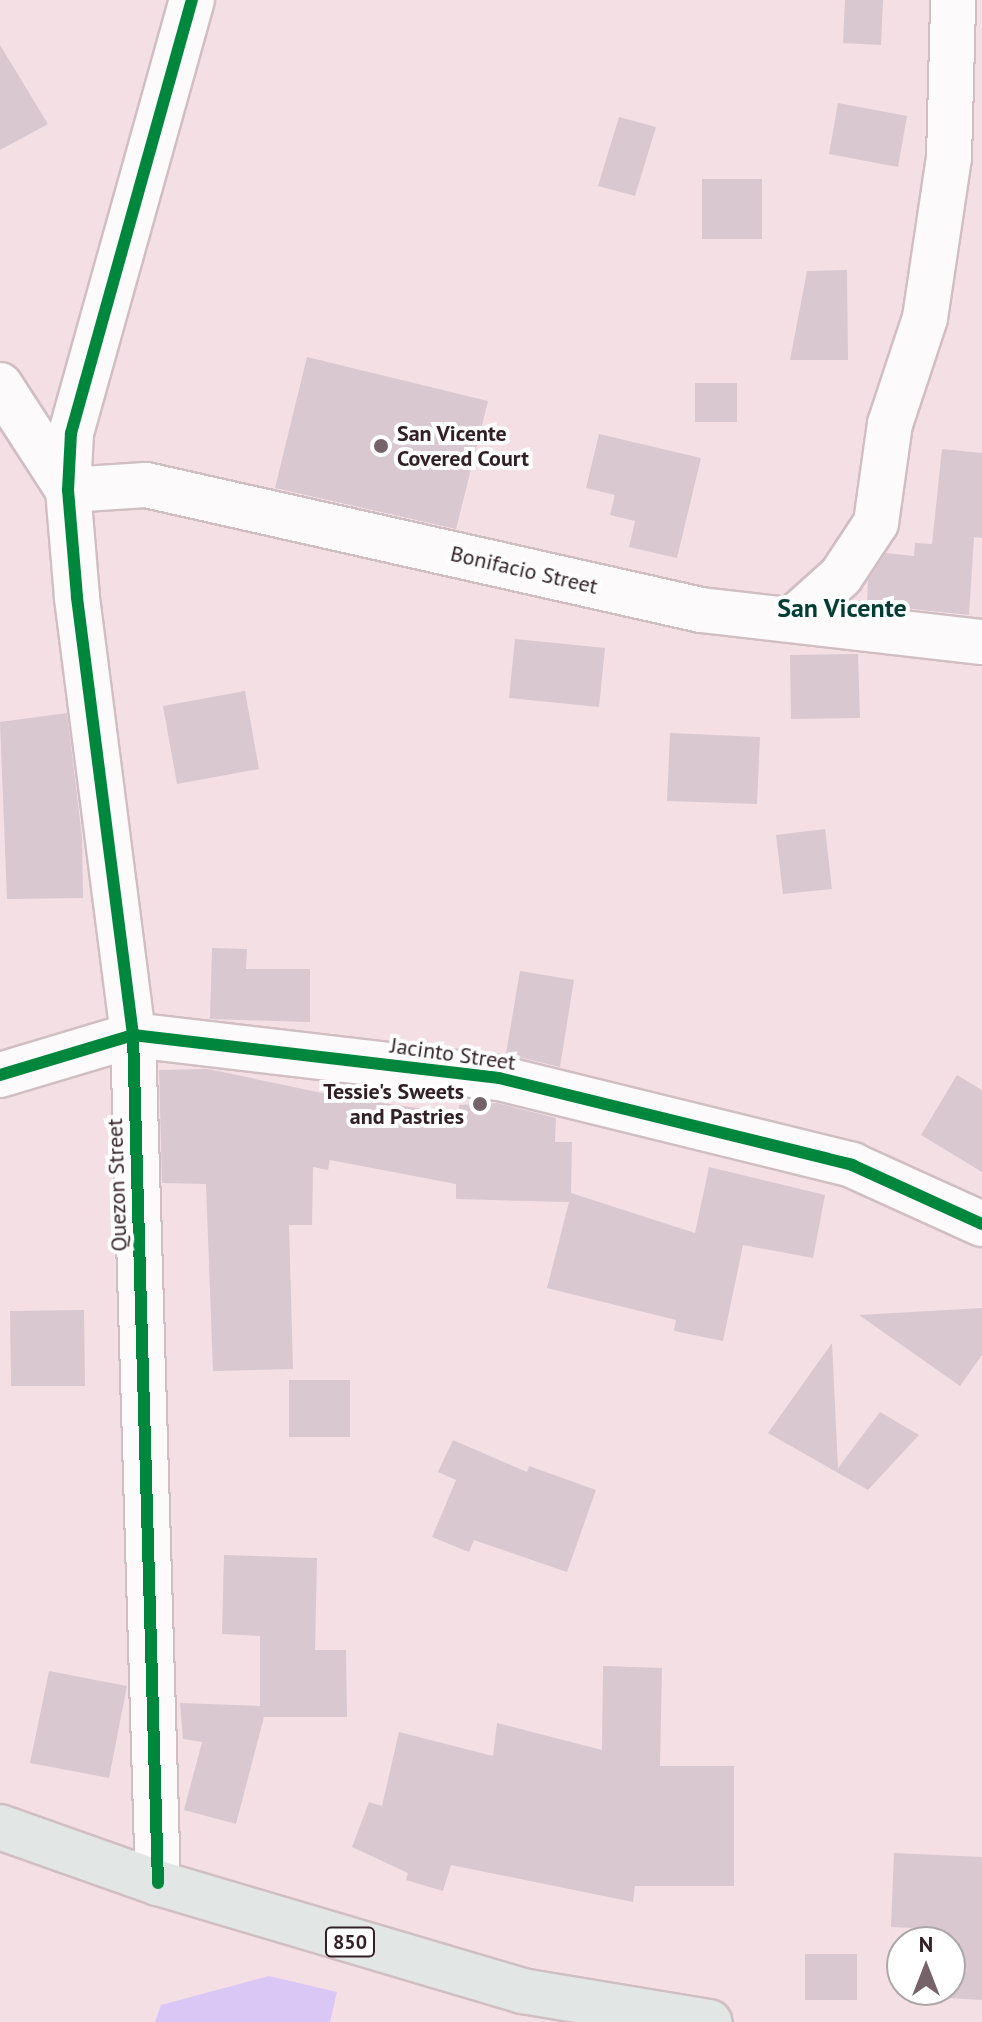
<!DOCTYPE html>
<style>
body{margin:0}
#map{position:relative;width:982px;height:2022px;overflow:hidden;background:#f4dfe5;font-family:"PT Sans",sans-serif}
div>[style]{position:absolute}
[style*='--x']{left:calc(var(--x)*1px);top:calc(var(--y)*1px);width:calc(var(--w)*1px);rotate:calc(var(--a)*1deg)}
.water>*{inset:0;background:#dbc7f5}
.building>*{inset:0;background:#d9c8d0}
.roads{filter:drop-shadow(2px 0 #d0bec3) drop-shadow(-2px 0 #d0bec3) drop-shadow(0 2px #d0bec3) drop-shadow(0 -2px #d0bec3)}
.minor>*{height:44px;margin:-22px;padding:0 22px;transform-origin:22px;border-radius:22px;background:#fdfafb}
.major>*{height:44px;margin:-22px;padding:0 22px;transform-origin:22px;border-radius:22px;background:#e2e7e6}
.cycleway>*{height:12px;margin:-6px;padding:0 6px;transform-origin:6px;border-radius:6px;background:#00873e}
.dots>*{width:22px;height:22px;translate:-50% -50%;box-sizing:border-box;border:4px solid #fff;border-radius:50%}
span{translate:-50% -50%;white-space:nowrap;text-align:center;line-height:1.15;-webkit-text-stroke:8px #fff;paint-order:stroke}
.shield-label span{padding:2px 6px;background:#fff;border:2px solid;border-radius:6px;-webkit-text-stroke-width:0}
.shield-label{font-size:20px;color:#322026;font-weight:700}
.poi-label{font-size:22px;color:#322026;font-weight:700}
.left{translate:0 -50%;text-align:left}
.right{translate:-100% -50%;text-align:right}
.street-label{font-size:22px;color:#322026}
.quarter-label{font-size:26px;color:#003d34;font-weight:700}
.north{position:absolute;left:886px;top:1926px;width:80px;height:80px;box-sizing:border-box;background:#fff;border:2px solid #ada6a8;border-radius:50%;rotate:0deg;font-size:22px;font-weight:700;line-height:32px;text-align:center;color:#322026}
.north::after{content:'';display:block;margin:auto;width:28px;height:36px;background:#766369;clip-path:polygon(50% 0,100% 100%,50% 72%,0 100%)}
</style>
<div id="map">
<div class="water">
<i style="clip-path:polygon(269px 1976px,337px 1992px,330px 2022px,155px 2022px,161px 2005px)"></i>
</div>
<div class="building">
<i style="clip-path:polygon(845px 0,883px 0,881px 45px,843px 43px)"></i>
<i style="clip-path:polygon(0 45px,48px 124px,0 150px)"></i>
<i style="clip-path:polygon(838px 103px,907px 116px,898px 167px,829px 154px)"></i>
<i style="clip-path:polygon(619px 117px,656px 127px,635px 196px,598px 186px)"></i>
<i style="clip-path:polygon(702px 179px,762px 179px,762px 239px,702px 239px)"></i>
<i style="clip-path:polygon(847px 270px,848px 360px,790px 360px,807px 271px)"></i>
<i style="clip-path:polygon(307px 357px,488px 401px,456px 529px,275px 488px)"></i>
<i style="clip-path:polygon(695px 383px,737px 383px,737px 422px,695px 422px)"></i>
<i style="clip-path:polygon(599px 434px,701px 458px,677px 558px,629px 547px,635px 521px,610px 515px,615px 495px,586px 488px)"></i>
<i style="clip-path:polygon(942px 449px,982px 453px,982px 538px,974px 537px,969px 615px,867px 604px,868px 580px,886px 553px,914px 556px,915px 543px,932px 544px)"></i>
<i style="clip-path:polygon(515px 639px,605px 648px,599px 707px,509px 698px)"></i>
<i style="clip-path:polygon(858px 654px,860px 718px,791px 719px,790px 655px)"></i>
<i style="clip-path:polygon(245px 691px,259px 769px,177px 784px,163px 706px)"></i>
<i style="clip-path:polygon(67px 713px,82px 837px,83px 898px,7px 899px,0 722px)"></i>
<i style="clip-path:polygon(670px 733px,760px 737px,757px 804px,667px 801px)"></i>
<i style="clip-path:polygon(825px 829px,832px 889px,783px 894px,776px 835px)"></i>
<i style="clip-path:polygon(212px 948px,247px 949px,246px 969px,310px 969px,310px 1022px,210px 1019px)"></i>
<i style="clip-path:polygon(520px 971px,574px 980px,560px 1067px,506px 1054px)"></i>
<i style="clip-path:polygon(208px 1069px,341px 1097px,459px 1114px,459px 1105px,497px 1103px,556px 1118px,555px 1142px,572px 1142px,571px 1193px,695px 1233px,709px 1167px,825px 1195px,813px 1258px,743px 1245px,723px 1341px,674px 1331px,676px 1320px,547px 1288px,569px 1202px,456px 1199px,456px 1184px,330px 1160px,328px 1170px,313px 1167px,312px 1225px,289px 1225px,293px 1369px,213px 1371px,206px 1184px,162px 1183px,159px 1070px)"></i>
<i style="clip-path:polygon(957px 1075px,982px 1090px,982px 1172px,921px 1135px)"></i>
<i style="clip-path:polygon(982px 1308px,982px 1355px,960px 1386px,859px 1315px)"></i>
<i style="clip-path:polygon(84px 1310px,85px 1386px,11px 1386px,10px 1311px)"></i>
<i style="clip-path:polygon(832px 1343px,838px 1468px,880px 1412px,919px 1435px,868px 1490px,768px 1433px)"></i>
<i style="clip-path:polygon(289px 1380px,350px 1380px,350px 1437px,289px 1437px)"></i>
<i style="clip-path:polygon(453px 1440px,527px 1472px,529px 1466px,596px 1490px,567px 1572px,474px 1540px,469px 1552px,432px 1537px,456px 1480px,438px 1472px)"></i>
<i style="clip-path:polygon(224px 1555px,317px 1558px,315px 1650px,346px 1650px,347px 1717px,264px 1717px,236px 1824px,184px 1810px,202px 1742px,183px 1739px,180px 1703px,260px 1706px,260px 1636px,222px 1634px)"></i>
<i style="clip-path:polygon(603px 1666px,662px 1668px,660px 1766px,734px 1766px,734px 1886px,635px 1886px,633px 1902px,451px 1865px,443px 1891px,406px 1880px,408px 1873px,352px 1847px,369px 1802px,382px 1806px,399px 1732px,493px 1756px,497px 1723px,602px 1750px)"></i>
<i style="clip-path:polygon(49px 1671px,127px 1686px,109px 1778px,30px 1763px)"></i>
<i style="clip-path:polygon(894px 1853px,982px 1857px,982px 2000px,932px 1997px,932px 1990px,950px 1990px,950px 1942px,935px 1942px,936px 1929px,891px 1927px)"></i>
<i style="clip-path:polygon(805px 1954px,857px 1954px,857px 2000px,805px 2000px)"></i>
</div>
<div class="roads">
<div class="minor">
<i style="--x:0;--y:385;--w:125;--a:57.1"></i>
<i style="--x:68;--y:490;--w:78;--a:-3.7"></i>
<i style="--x:146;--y:485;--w:569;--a:12.69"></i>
<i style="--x:701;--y:610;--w:283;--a:6.5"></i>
<i style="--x:793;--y:619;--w:64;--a:-41.9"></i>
<i style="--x:841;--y:576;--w:64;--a:-56.6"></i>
<i style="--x:876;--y:523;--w:100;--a:-82"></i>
<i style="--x:890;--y:424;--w:112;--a:-71.7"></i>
<i style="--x:925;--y:318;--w:162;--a:-81.5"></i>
<i style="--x:949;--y:158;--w:158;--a:-88.5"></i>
<i style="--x:0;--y:1075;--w:139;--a:-16.7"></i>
<i style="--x:133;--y:1035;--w:369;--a:6.7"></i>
<i style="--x:499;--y:1078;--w:364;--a:13.8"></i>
<i style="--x:852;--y:1165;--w:143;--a:24.4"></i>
<i style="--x:158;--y:1883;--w:848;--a:-91.69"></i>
<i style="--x:133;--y:1035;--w:442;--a:-97.3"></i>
<i style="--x:77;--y:597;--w:107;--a:-94.8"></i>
<i style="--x:68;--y:490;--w:57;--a:-87"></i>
<i style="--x:71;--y:433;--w:450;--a:-74.4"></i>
</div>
<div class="major">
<i style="--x:0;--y:1827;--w:168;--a:19.5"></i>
<i style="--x:158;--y:1883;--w:380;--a:16.5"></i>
<i style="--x:522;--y:1991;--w:190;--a:9.4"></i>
</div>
</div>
<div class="cycleway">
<i style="--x:0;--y:1075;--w:139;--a:-16.7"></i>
<i style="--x:133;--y:1035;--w:369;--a:6.7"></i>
<i style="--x:499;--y:1078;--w:364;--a:13.8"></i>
<i style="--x:852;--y:1165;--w:143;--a:24.4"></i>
<i style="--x:158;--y:1883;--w:848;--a:-91.69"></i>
<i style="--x:133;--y:1035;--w:442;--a:-97.3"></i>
<i style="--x:77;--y:597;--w:107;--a:-94.8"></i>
<i style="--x:68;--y:490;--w:57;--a:-87"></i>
<i style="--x:71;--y:433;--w:450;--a:-74.4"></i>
</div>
<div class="dots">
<i style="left:381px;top:446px;background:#766369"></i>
<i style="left:480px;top:1104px;background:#766369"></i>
</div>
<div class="shield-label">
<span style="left:350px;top:1942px">850</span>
</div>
<div class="poi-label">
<span class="left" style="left:397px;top:446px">San Vicente<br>Covered Court</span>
<span class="right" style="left:464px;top:1104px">Tessie's Sweets<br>and Pastries</span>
</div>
<div class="street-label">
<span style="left:524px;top:570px;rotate:13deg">Bonifacio Street</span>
<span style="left:453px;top:1054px;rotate:8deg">Jacinto Street</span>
<span style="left:117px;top:1185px;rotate:-92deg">Quezon Street</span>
</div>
<div class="quarter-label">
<span style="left:842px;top:608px">San Vicente</span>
</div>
<div class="north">N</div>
</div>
